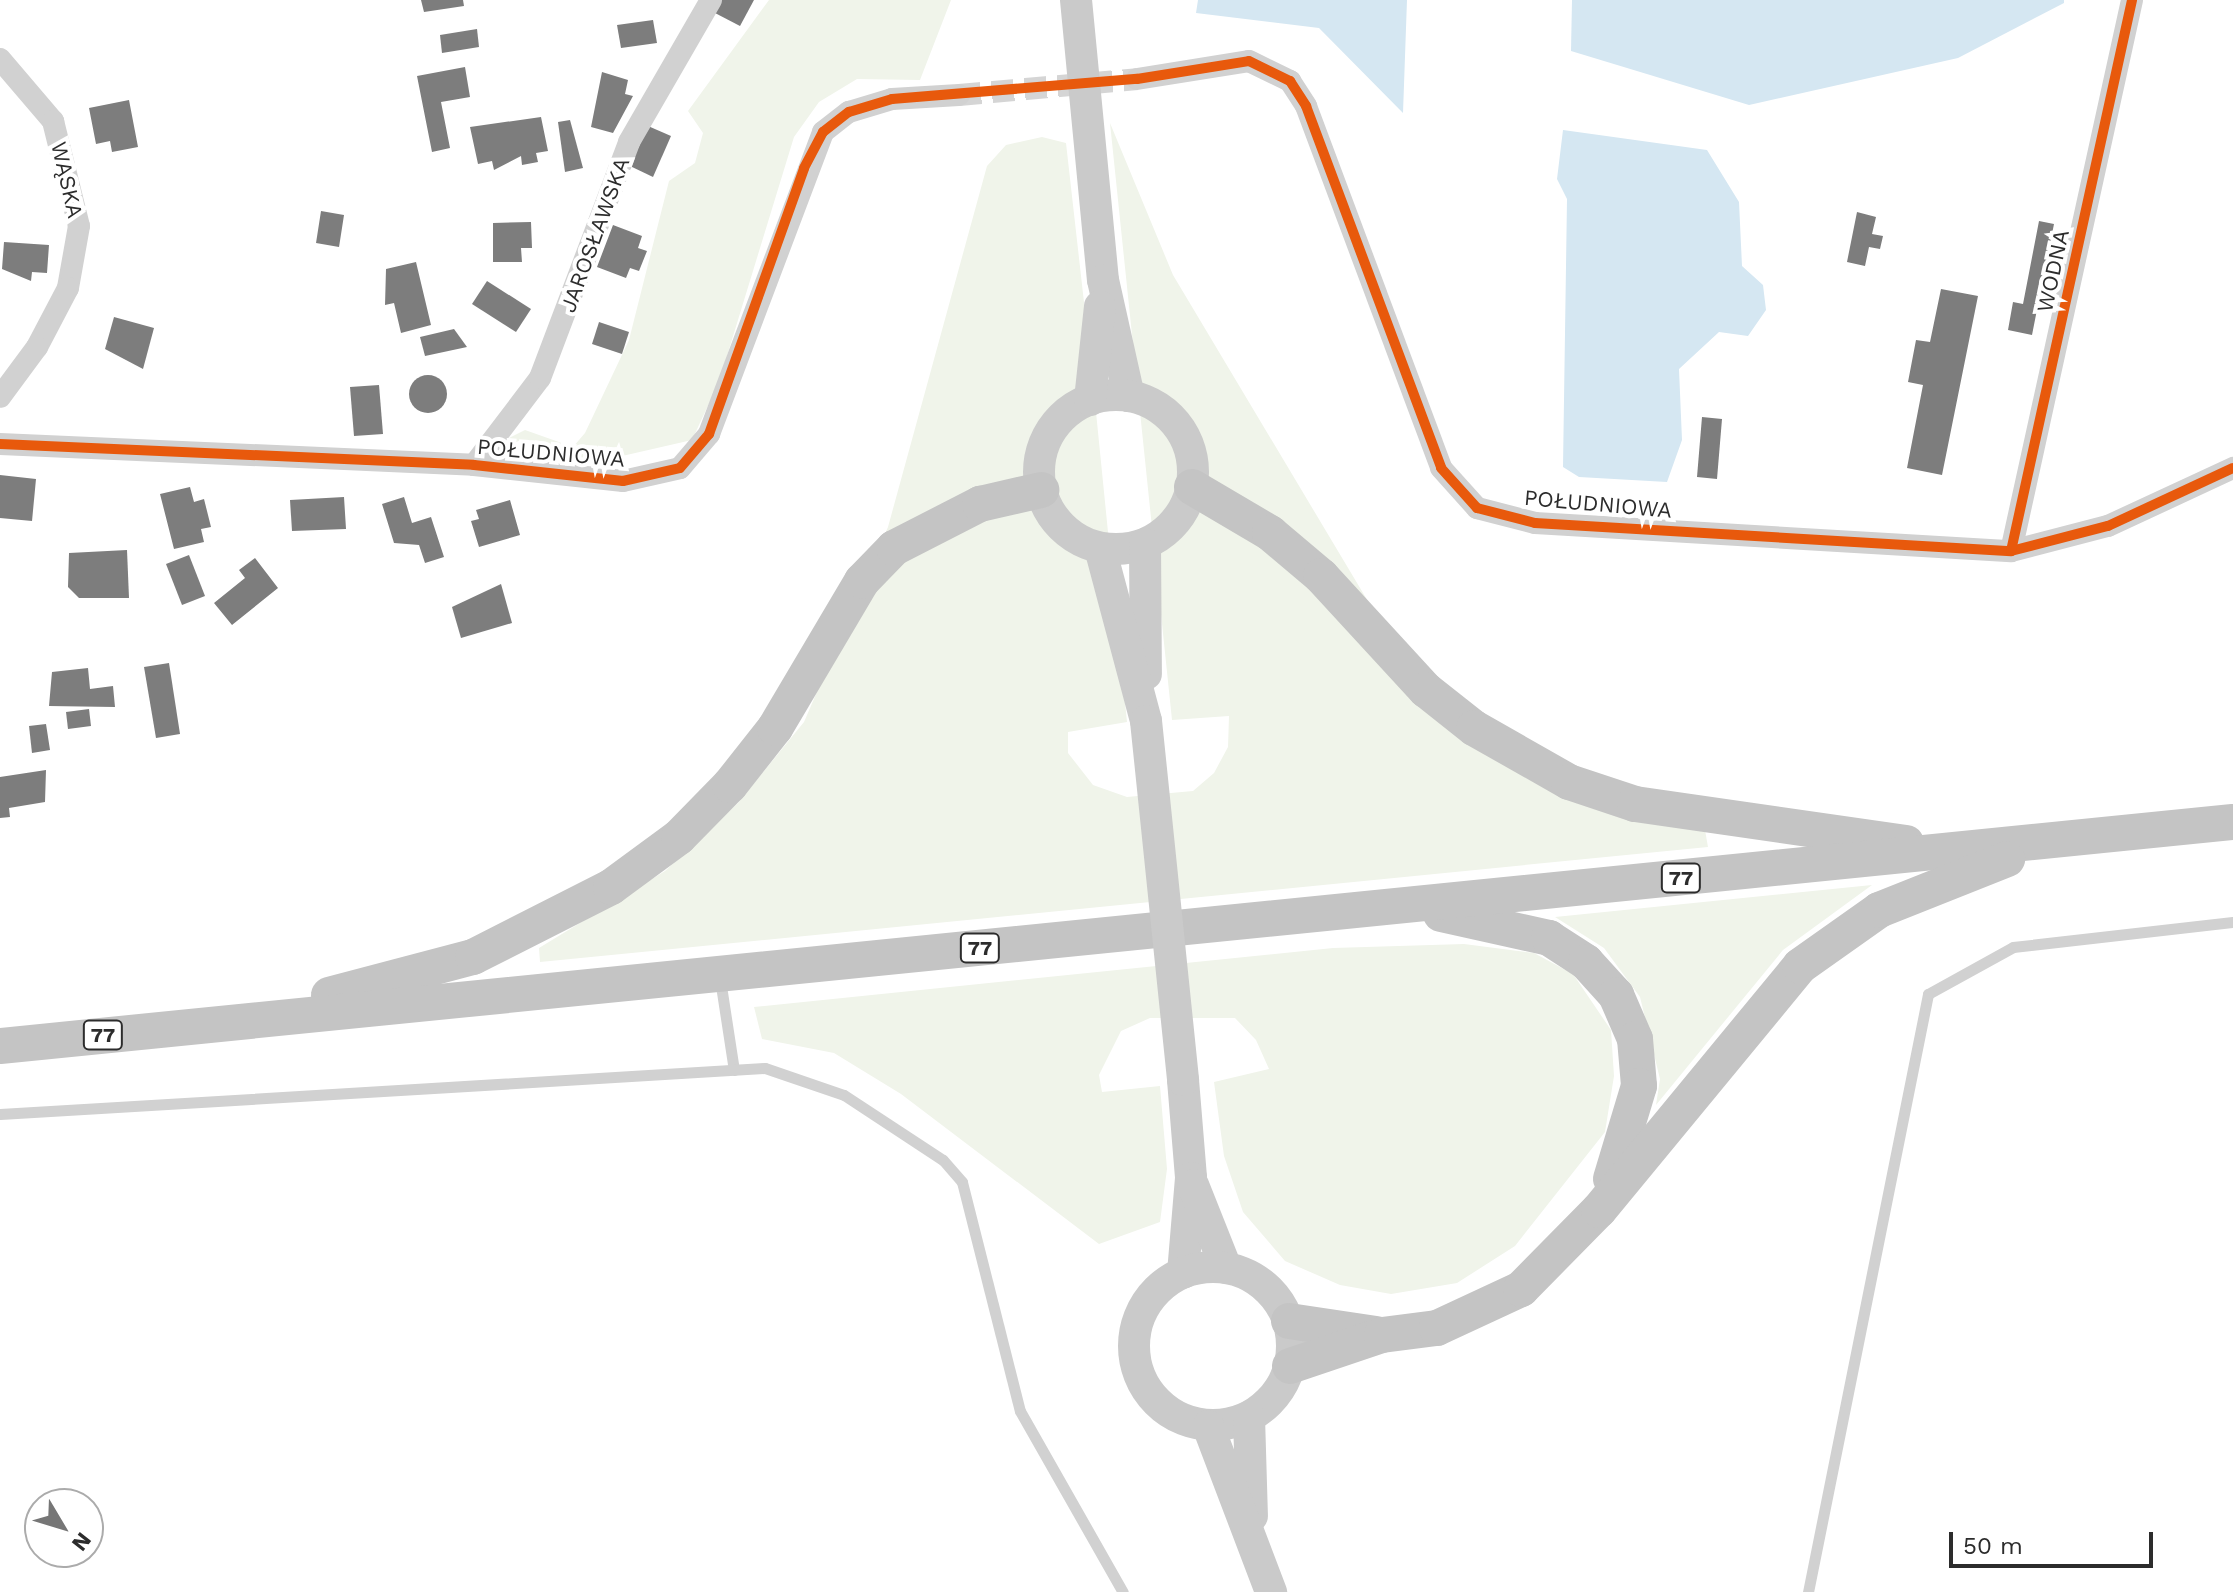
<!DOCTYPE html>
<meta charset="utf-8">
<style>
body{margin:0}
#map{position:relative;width:2233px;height:1592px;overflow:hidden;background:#fff;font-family:"Work Sans",sans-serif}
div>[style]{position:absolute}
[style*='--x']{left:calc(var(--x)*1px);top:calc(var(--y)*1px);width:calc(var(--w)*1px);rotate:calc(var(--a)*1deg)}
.green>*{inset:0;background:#f0f4ea}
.water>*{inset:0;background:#d5e7f2}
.building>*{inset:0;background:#7d7d7d}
.round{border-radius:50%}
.minor-tunnel>*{height:22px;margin-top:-11px;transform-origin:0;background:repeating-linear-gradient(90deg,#d5d5d5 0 22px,transparent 0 33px)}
.service>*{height:11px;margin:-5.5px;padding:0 5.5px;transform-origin:5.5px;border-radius:5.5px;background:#d1d1d1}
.minor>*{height:22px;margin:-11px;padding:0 11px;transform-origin:11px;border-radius:11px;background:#d1d1d1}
.secondary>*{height:32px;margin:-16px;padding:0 16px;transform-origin:16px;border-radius:16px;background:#cacaca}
.secondary>.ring{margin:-16px;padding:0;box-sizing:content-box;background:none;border:32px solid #cacaca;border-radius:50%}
.primary>*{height:36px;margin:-18px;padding:0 18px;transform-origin:18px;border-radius:18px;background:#c4c4c4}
.secondary-bridge>*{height:32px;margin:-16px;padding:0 16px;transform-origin:16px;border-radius:16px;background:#cacaca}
.cycleway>*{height:10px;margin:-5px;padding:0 5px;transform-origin:5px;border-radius:5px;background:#e8590c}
span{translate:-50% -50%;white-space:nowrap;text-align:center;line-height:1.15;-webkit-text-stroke:8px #fff;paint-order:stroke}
.shield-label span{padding:2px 6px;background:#fff;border:2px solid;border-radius:6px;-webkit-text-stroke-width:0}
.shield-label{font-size:20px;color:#2c2c2c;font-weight:700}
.street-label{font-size:22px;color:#2c2c2c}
.north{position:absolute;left:24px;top:1488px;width:80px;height:80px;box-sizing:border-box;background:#fff;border:2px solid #ababab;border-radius:50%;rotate:128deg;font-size:22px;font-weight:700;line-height:32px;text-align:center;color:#2c2c2c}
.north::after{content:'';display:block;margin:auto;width:28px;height:36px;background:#767676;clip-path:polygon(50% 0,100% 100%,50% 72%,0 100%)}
.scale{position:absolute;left:1949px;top:1532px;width:204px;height:36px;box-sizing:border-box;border:4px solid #2c2c2c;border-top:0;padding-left:10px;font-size:24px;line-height:28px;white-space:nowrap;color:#2c2c2c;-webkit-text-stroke:6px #fff;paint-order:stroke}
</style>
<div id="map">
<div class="green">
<i style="clip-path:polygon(769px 0,951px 0,920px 80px,857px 79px,819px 102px,794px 137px,719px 382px,692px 440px,596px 462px,502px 455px,509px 438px,525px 430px,573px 447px,585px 433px,629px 340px,669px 181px,695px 163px,703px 133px,688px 111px)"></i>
<i style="clip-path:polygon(1110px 123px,1173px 275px,1372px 608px,1452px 693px,1502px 732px,1705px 830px,1708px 847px,540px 962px,539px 948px,665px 871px,738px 803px,804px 722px,888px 527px,987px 166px,1006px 145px,1042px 137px,1066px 143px,1093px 382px,1127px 722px,1068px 732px,1068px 753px,1093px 785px,1127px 797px,1193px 791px,1214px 773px,1228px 747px,1229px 716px,1172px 720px)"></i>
<i style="clip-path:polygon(1872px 885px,1783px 950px,1656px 1105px,1660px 1079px,1640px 997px,1604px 948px,1555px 917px)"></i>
<i style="clip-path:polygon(1464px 944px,1534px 953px,1573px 974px,1611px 1030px,1614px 1076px,1605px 1132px,1515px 1246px,1457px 1283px,1391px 1294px,1340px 1285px,1285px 1261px,1243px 1212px,1224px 1156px,1214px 1082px,1269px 1069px,1256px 1040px,1235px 1018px,1150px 1018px,1121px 1031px,1099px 1075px,1102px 1092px,1160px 1086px,1167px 1169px,1160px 1222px,1099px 1244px,901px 1094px,834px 1053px,762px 1039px,754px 1007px,1333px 948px)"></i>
</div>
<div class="water">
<i style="clip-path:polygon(1198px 0,1407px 0,1403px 113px,1319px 28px,1196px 13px)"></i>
<i style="clip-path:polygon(1572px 0,2064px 0,2064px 3px,1958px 58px,1749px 105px,1571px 51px)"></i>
<i style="clip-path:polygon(1563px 130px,1707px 150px,1739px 202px,1742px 266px,1763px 285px,1766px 310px,1748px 336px,1719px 332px,1679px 369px,1682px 440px,1667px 482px,1579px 477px,1563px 467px,1567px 199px,1557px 179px)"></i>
</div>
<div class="building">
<i style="clip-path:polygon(421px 0,463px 0,464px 6px,424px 12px)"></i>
<i style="clip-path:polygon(722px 0,754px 0,740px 26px,715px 13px)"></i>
<i style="clip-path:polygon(653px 20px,657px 43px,621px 48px,617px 25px)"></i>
<i style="clip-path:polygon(477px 29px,479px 47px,442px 53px,440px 35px)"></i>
<i style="clip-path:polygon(465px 67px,470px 97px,441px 102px,450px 148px,432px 152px,417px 76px)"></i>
<i style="clip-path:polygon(602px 72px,628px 80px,625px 94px,633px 96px,613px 133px,591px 127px)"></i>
<i style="clip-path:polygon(129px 100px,138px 147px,112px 152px,110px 141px,96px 144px,89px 108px)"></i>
<i style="clip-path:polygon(541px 117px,548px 151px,536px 153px,538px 162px,522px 165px,521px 156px,494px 170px,492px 161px,478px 164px,470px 127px)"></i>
<i style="clip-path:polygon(570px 120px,583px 168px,565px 172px,558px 122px)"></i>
<i style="clip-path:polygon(648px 126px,671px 136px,653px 177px,630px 166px)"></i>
<i style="clip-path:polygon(321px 211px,344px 215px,339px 247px,316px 243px)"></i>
<i style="clip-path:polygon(1857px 212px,1876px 217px,1872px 234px,1883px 236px,1880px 249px,1869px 247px,1865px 266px,1847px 262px)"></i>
<i style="clip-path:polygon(2039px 221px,2054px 224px,2032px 335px,2008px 330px,2013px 302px,2023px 304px)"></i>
<i style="clip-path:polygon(531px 222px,532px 248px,521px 248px,522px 262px,493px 262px,493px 223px)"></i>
<i style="clip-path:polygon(613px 225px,642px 236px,638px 248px,647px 251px,639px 271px,630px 268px,626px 278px,597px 267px)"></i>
<i style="clip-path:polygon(4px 242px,49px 245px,47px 273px,32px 272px,31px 281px,2px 269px)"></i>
<i style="clip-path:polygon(416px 262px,431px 325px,401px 333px,394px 303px,385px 305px,386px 269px)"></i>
<i style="clip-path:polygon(487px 281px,531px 309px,516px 332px,472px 304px)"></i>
<i style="clip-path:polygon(1941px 289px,1978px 296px,1942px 475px,1907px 468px,1923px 385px,1908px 382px,1916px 340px,1930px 342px)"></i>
<i style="clip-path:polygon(114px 317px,154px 328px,143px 369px,105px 349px)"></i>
<i style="clip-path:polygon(599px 322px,629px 332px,622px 354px,592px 344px)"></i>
<i style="clip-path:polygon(454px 329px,467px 347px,425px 356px,420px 337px)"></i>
<i class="round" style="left:409px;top:375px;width:38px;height:38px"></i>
<i style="clip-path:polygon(379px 385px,383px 434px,354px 436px,350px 387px)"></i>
<i style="clip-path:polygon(1702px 417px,1722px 419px,1717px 479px,1697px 477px)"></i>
<i style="clip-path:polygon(0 475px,36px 479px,32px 521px,0 518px)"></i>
<i style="clip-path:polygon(190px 487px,194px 502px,204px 499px,211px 527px,201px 529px,204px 542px,174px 549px,160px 494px)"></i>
<i style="clip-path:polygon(344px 497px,346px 529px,292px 531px,290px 500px)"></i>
<i style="clip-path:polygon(404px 497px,412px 523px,431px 517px,444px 557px,425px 563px,419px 545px,394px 543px,382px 504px)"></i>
<i style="clip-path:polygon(510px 500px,520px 535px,479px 547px,471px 521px,479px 519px,476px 510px)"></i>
<i style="clip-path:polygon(127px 550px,129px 598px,79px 598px,68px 587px,69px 553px)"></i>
<i style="clip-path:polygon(189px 555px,205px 596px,182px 605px,166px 564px)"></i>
<i style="clip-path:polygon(255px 558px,278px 588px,232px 625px,214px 603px,245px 578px,239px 570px)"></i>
<i style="clip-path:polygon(501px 584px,512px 623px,461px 638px,452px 607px)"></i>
<i style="clip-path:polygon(169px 663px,180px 734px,156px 738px,144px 667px)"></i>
<i style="clip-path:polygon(88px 668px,90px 689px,113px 686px,115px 707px,49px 706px,52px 672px)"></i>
<i style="clip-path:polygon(89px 709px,91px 726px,68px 729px,66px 712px)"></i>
<i style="clip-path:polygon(46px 724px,50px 750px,32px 753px,29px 726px)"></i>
<i style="clip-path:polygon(46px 770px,45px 802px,9px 808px,10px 817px,0 818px,0 777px)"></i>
</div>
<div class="minor-tunnel">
<i style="--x:959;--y:95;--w:179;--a:-5.1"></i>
</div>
<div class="service">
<i style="--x:720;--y:979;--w:92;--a:81.3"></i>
<i style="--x:0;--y:1114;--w:766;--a:-3.44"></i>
<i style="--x:765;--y:1068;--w:83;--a:18.9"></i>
<i style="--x:844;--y:1095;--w:118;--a:33.3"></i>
<i style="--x:943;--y:1160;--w:29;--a:49"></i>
<i style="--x:962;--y:1182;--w:236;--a:75.8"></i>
<i style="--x:1020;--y:1411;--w:208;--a:60.4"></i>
<i style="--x:1808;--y:1592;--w:610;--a:-78.65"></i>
<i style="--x:1928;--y:994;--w:97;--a:-28.9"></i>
<i style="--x:2013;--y:947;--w:221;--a:-6.5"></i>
</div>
<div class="minor">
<i style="--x:0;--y:59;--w:82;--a:49.5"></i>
<i style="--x:53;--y:121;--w:108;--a:76.1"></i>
<i style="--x:79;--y:226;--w:63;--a:100.1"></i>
<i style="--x:68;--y:288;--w:67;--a:117.7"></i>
<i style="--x:37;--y:347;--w:62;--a:126.5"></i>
<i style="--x:1137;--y:79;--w:113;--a:-9.1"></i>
<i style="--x:1249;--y:61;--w:46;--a:26"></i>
<i style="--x:1290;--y:81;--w:30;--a:57"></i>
<i style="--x:1306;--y:106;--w:386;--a:69.5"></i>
<i style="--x:1441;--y:468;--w:54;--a:48"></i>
<i style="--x:1477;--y:508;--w:60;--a:14.5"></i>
<i style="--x:1535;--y:523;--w:477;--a:3.4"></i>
<i style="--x:2011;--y:551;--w:100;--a:-14.5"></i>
<i style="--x:2108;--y:526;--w:138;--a:-24.9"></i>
<i style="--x:0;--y:444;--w:474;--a:2.5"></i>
<i style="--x:474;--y:465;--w:150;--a:6.1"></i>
<i style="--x:623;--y:481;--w:58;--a:-12.8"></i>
<i style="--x:680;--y:468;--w:45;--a:-49.5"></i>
<i style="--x:709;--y:434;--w:323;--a:-69.3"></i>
<i style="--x:823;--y:132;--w:33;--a:-38"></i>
<i style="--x:849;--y:112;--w:45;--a:-16.8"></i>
<i style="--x:892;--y:99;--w:67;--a:-3.4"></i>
<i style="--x:474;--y:465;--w:109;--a:-52.8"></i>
<i style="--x:540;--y:378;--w:252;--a:-69.3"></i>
<i style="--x:629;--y:142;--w:164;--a:-60"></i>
<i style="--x:2011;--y:551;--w:564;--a:-77.61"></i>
</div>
<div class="secondary">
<i style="--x:1076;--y:0;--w:281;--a:84.5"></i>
<i style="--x:1103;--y:280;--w:119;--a:77.4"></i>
<i class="ring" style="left:1039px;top:395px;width:122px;height:122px"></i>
<i style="--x:1090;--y:400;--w:94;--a:-83.9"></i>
<i style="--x:1145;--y:544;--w:130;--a:89.6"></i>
<i style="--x:1100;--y:548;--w:179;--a:75.1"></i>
<i style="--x:1183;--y:1080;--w:98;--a:85.3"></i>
<i style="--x:1191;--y:1178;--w:95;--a:94.8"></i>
<i style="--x:1193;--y:1185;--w:89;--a:68.3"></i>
<i class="ring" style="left:1134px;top:1267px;width:126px;height:126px"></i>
<i style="--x:1249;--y:1417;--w:99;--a:88.3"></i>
<i style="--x:1208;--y:1426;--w:178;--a:69.2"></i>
</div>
<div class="primary">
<i style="--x:1192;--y:487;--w:91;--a:30.5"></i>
<i style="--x:1270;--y:533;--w:67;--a:40.1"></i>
<i style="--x:1321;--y:576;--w:155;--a:47.4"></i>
<i style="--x:1426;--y:690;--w:61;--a:38.4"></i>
<i style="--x:1474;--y:728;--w:109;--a:29.6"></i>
<i style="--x:1569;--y:782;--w:70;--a:18.4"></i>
<i style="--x:1635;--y:804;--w:274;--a:8.2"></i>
<i style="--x:1441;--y:914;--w:111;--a:12.5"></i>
<i style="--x:1549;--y:938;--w:44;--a:33"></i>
<i style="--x:1586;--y:962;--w:45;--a:47.7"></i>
<i style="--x:1616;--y:995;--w:48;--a:66.6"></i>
<i style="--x:1635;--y:1039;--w:47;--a:85.1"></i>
<i style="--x:1639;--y:1086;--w:97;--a:106.8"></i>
<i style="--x:329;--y:995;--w:149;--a:-14.8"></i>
<i style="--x:473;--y:957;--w:155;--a:-26.9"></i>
<i style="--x:611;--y:887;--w:84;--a:-36.3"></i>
<i style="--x:679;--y:837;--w:73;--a:-45.6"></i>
<i style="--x:730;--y:785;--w:73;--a:-51.7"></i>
<i style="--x:775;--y:728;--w:171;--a:-59.4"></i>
<i style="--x:862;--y:581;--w:46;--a:-45.9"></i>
<i style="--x:894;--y:548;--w:97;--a:-27.1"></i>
<i style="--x:980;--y:504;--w:63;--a:-12.9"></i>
<i style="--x:0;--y:1046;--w:2244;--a:-5.73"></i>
<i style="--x:1289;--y:1321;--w:88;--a:8.5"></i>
<i style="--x:1290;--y:1366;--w:97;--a:-18.6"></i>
<i style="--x:1382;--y:1335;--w:55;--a:-7.3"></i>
<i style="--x:1437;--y:1328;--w:93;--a:-24.9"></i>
<i style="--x:1521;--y:1289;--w:111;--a:-45.4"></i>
<i style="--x:1599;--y:1210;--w:316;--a:-50.5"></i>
<i style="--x:1800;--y:966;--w:97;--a:-35.3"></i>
<i style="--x:1879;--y:910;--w:138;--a:-21.7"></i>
</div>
<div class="secondary-bridge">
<i style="--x:1146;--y:721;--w:361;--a:84.1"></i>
</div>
<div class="cycleway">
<i style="--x:0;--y:444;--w:474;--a:2.5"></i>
<i style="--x:474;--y:465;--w:150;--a:6.1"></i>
<i style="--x:623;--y:481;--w:58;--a:-12.8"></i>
<i style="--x:680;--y:468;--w:45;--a:-49.5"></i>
<i style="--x:709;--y:434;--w:282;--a:-70.3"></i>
<i style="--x:804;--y:168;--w:41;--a:-62.2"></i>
<i style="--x:823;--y:132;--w:33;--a:-38"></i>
<i style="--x:849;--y:112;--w:45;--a:-16.8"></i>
<i style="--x:892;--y:99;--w:246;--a:-4.7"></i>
<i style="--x:1137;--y:79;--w:113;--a:-9.1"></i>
<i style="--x:1249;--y:61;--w:46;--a:26"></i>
<i style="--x:1290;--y:81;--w:30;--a:57"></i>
<i style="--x:1306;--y:106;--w:386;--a:69.5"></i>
<i style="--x:1441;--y:468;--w:54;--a:48"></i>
<i style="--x:1477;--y:508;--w:60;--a:14.5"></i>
<i style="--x:1535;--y:523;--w:477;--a:3.4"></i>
<i style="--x:2011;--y:551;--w:100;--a:-14.5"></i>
<i style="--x:2108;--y:526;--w:138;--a:-24.9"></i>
<i style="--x:2011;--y:551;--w:564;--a:-77.61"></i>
</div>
<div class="shield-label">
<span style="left:1681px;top:878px">77</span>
<span style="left:980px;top:948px">77</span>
<span style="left:103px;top:1035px">77</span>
</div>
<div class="street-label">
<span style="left:67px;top:180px;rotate:77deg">WĄSKA</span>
<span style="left:595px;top:235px;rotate:-70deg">JAROSŁAWSKA</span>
<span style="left:2053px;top:271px;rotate:-78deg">WODNA</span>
<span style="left:551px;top:453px;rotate:5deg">POŁUDNIOWA</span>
<span style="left:1598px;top:504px;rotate:5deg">POŁUDNIOWA</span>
</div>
<div class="north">N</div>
<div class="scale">50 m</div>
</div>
